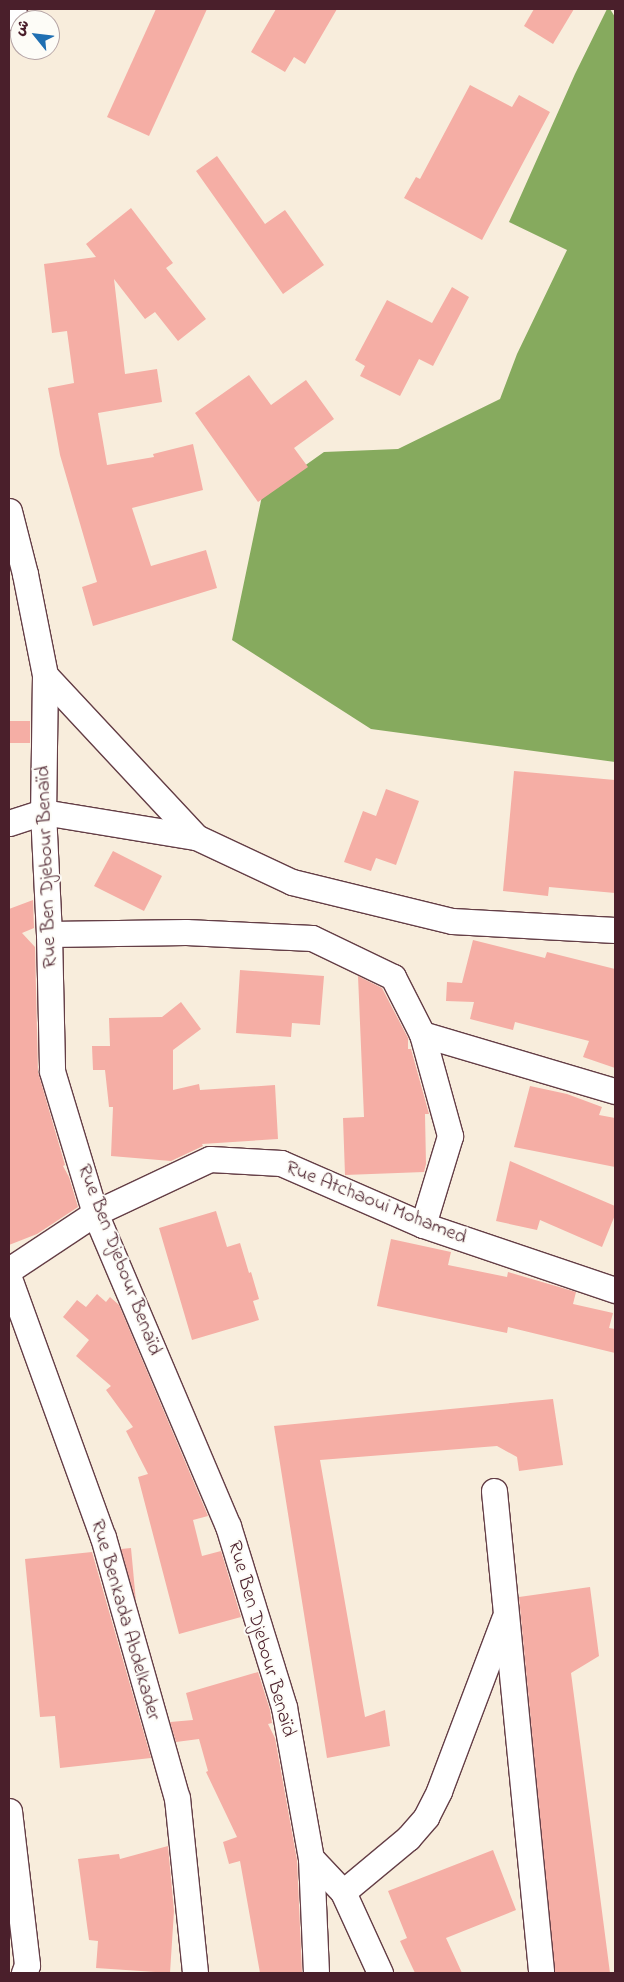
<!DOCTYPE html>
<meta charset="utf-8">
<style>
body{margin:0}
#map{position:relative;width:624px;height:1982px;overflow:hidden;background:#f8eddc;font-family:"Indie Flower","Playpen Sans Arabic",sans-serif}
div>[style]{position:absolute}
[style*='--x']{left:calc(var(--x)*1px);top:calc(var(--y)*1px);width:calc(var(--w)*1px);rotate:calc(var(--a)*1deg)}
.forest>*{inset:0;background:#86aa5e}
.building>*{inset:0;background:#f5aea5}
.roads{filter:drop-shadow(1px 0 #643e46) drop-shadow(-1px 0 #643e46) drop-shadow(0 1px #643e46) drop-shadow(0 -1px #643e46)}
.minor>*{height:25px;margin:-12.5px;padding:0 12.5px;transform-origin:12.5px;border-radius:12.5px;background:#fff}
span{translate:-50% -50%;white-space:nowrap;text-align:center;line-height:1.15;-webkit-text-stroke:4px #fdfcf7;paint-order:stroke}
.street-label{font-size:20px;color:#4a1f2b}
.frame{position:absolute;inset:0;border:10px solid #4a1f2b;pointer-events:none}
.north{position:absolute;left:10px;top:10px;width:50px;height:50px;box-sizing:border-box;background:#fdfcf7;border:1px solid #b5a4a5;border-radius:50%;rotate:299deg;font-size:14px;font-weight:700;line-height:20px;text-align:center;color:#4a1f2b}
.north::after{content:'';display:block;margin:auto;width:18px;height:22px;background:#1f6fb2;clip-path:polygon(50% 0,100% 100%,50% 72%,0 100%)}
</style>
<div id="map">
<div class="forest">
<i style="clip-path:polygon(607px 9px,610px 9px,615px 17px,615px 762px,371px 729px,232px 640px,262px 496px,324px 452px,398px 449px,500px 399px,517px 354px,567px 250px,509px 222px,575px 74px)"></i>
</div>
<div class="building">
<i style="clip-path:polygon(156px 9px,207px 9px,149px 136px,107px 117px)"></i>
<i style="clip-path:polygon(276px 9px,337px 9px,305px 64px,294px 57px,285px 72px,251px 52px)"></i>
<i style="clip-path:polygon(534px 9px,574px 9px,553px 44px,524px 26px)"></i>
<i style="clip-path:polygon(470px 85px,512px 107px,519px 95px,550px 112px,482px 240px,404px 198px,416px 177px,420px 179px)"></i>
<i style="clip-path:polygon(217px 156px,265px 224px,285px 210px,324px 265px,283px 294px,196px 171px)"></i>
<i style="clip-path:polygon(131px 208px,173px 263px,166px 268px,206px 319px,178px 341px,155px 312px,145px 319px,114px 279px,125px 374px,157px 369px,162px 402px,98px 413px,107px 465px,154px 457px,153px 454px,193px 444px,203px 490px,132px 508px,151px 566px,206px 550px,217px 588px,93px 626px,82px 587px,97px 582px,60px 455px,48px 388px,74px 383px,67px 331px,52px 333px,44px 264px,96px 257px,86px 244px)"></i>
<i style="clip-path:polygon(452px 287px,469px 297px,433px 366px,419px 359px,400px 396px,360px 376px,365px 366px,355px 360px,387px 300px,432px 323px)"></i>
<i style="clip-path:polygon(249px 375px,271px 405px,306px 380px,334px 419px,294px 448px,308px 467px,258px 502px,195px 413px)"></i>
<i style="clip-path:polygon(9px 721px,30px 721px,30px 743px,9px 743px)"></i>
<i style="clip-path:polygon(514px 771px,615px 780px,615px 893px,549px 887px,548px 896px,503px 891px)"></i>
<i style="clip-path:polygon(386px 789px,419px 801px,396px 865px,376px 858px,371px 871px,344px 862px,363px 811px,376px 816px)"></i>
<i style="clip-path:polygon(113px 851px,162px 876px,144px 911px,94px 886px)"></i>
<i style="clip-path:polygon(33px 900px,34px 928px,22px 933px,35px 947px,38px 1072px,65px 1165px,63px 1166px,69px 1177px,78px 1207px,37px 1234px,9px 1245px,9px 909px)"></i>
<i style="clip-path:polygon(473px 940px,545px 958px,547px 952px,615px 969px,615px 1068px,583px 1057px,589px 1041px,515px 1022px,513px 1030px,470px 1019px,474px 1002px,446px 1001px,447px 982px,462px 983px)"></i>
<i style="clip-path:polygon(240px 970px,324px 976px,320px 1025px,292px 1023px,291px 1037px,236px 1033px)"></i>
<i style="clip-path:polygon(358px 976px,382px 988px,408px 1038px,408px 1049px,411px 1049px,429px 1114px,425px 1114px,426px 1164px,424px 1172px,345px 1175px,343px 1118px,364px 1117px)"></i>
<i style="clip-path:polygon(181px 1002px,201px 1029px,173px 1050px,173px 1090px,199px 1084px,200px 1090px,275px 1085px,278px 1139px,202px 1144px,203px 1146px,171px 1161px,111px 1156px,113px 1107px,109px 1107px,105px 1070px,93px 1070px,92px 1046px,110px 1046px,109px 1018px,162px 1017px)"></i>
<i style="clip-path:polygon(530px 1086px,567px 1094px,602px 1107px,599px 1115px,615px 1118px,615px 1167px,514px 1147px)"></i>
<i style="clip-path:polygon(510px 1161px,615px 1206px,615px 1215px,602px 1247px,540px 1220px,537px 1230px,496px 1221px)"></i>
<i style="clip-path:polygon(216px 1211px,227px 1247px,240px 1243px,249px 1273px,251px 1272px,259px 1299px,253px 1301px,259px 1320px,192px 1340px,159px 1228px)"></i>
<i style="clip-path:polygon(391px 1239px,451px 1252px,448px 1265px,507px 1277px,508px 1272px,576px 1292px,573px 1304px,613px 1313px,609px 1328px,615px 1329px,615px 1353px,508px 1327px,507px 1333px,377px 1306px)"></i>
<i style="clip-path:polygon(97px 1294px,106px 1302px,110px 1297px,119px 1305px,208px 1516px,193px 1520px,202px 1556px,221px 1551px,241px 1617px,179px 1634px,138px 1477px,148px 1474px,126px 1431px,133px 1427px,106px 1390px,111px 1386px,76px 1356px,89px 1340px,63px 1317px,77px 1300px,86px 1307px)"></i>
<i style="clip-path:polygon(553px 1399px,563px 1465px,519px 1471px,517px 1457px,497px 1446px,320px 1460px,365px 1717px,385px 1710px,390px 1746px,327px 1758px,274px 1426px)"></i>
<i style="clip-path:polygon(131px 1548px,136px 1602px,121px 1549px)"></i>
<i style="clip-path:polygon(92px 1552px,151px 1758px,60px 1768px,55px 1716px,40px 1717px,25px 1559px)"></i>
<i style="clip-path:polygon(590px 1587px,599px 1656px,571px 1673px,610px 1973px,555px 1973px,519px 1597px)"></i>
<i style="clip-path:polygon(258px 1672px,270px 1710px,272px 1723px,268px 1724px,275px 1738px,297px 1860px,302px 1972px,296px 1973px,260px 1973px,240px 1861px,229px 1864px,223px 1842px,237px 1837px,206px 1772px,208px 1771px,199px 1739px,176px 1742px,170px 1722px,193px 1720px,186px 1693px)"></i>
<i style="clip-path:polygon(168px 1846px,174px 1911px,170px 1973px,96px 1968px,98px 1941px,89px 1940px,78px 1859px,119px 1854px,120px 1859px)"></i>
<i style="clip-path:polygon(493px 1850px,516px 1910px,446px 1938px,462px 1973px,415px 1973px,400px 1941px,407px 1938px,388px 1891px)"></i>
</div>
<div class="roads">
<div class="minor">
<i style="--x:9;--y:17;--w:9;--a:-58"></i>
<i style="--x:9;--y:511;--w:65;--a:75.7"></i>
<i style="--x:25;--y:574;--w:103;--a:78.8"></i>
<i style="--x:45;--y:675;--w:137;--a:90.8"></i>
<i style="--x:43;--y:812;--w:122;--a:87.2"></i>
<i style="--x:49;--y:934;--w:137;--a:88.7"></i>
<i style="--x:52;--y:1071;--w:148;--a:73.2"></i>
<i style="--x:95;--y:1213;--w:340;--a:67"></i>
<i style="--x:228;--y:1526;--w:189;--a:72.8"></i>
<i style="--x:284;--y:1707;--w:153;--a:79.9"></i>
<i style="--x:311;--y:1858;--w:47;--a:46.7"></i>
<i style="--x:343;--y:1892;--w:89;--a:65.4"></i>
<i style="--x:45;--y:675;--w:221;--a:47"></i>
<i style="--x:196;--y:837;--w:106;--a:25.1"></i>
<i style="--x:292;--y:882;--w:165;--a:13.7"></i>
<i style="--x:452;--y:921;--w:163;--a:3.2"></i>
<i style="--x:9;--y:823;--w:36;--a:-18"></i>
<i style="--x:43;--y:812;--w:155;--a:9.3"></i>
<i style="--x:49;--y:934;--w:137;--a:-0.8"></i>
<i style="--x:186;--y:932;--w:126;--a:2.7"></i>
<i style="--x:312;--y:938;--w:90;--a:25.7"></i>
<i style="--x:393;--y:977;--w:64;--a:63"></i>
<i style="--x:422;--y:1034;--w:106;--a:74.6"></i>
<i style="--x:450;--y:1136;--w:93;--a:106.9"></i>
<i style="--x:422;--y:1034;--w:201;--a:16.5"></i>
<i style="--x:9;--y:1270;--w:103;--a:-33.5"></i>
<i style="--x:95;--y:1213;--w:127;--a:-25.2"></i>
<i style="--x:210;--y:1159;--w:71;--a:3.2"></i>
<i style="--x:281;--y:1163;--w:155;--a:23.6"></i>
<i style="--x:423;--y:1225;--w:203;--a:18.7"></i>
<i style="--x:9;--y:1278;--w:276;--a:70.1"></i>
<i style="--x:103;--y:1537;--w:271;--a:74.2"></i>
<i style="--x:177;--y:1798;--w:176;--a:84.1"></i>
<i style="--x:494;--y:1491;--w:482;--a:84.4"></i>
<i style="--x:9;--y:1811;--w:155;--a:83.3"></i>
<i style="--x:27;--y:1965;--w:9;--a:111"></i>
<i style="--x:311;--y:1858;--w:115;--a:87.5"></i>
<i style="--x:343;--y:1892;--w:85;--a:-39.7"></i>
<i style="--x:408;--y:1838;--w:28;--a:-49"></i>
<i style="--x:426;--y:1817;--w:29;--a:-63"></i>
<i style="--x:439;--y:1791;--w:184;--a:-69.3"></i>
</div>
</div>
<div class="street-label">
<span style="left:47px;top:867px;rotate:-92deg">Rue Ben Djebour Benaïd</span>
<span style="left:376px;top:1203px;rotate:22deg">Rue Atchaoui Mohamed</span>
<span style="left:119px;top:1260px;rotate:69deg">Rue Ben Djebour Benaïd</span>
<span style="left:125px;top:1620px;rotate:74deg">Rue Benkada Abdelkader</span>
<span style="left:261px;top:1639px;rotate:74deg">Rue Ben Djebour Benaïd</span>
</div>
<div class="frame"></div>
<div class="north">ش</div>
</div>
